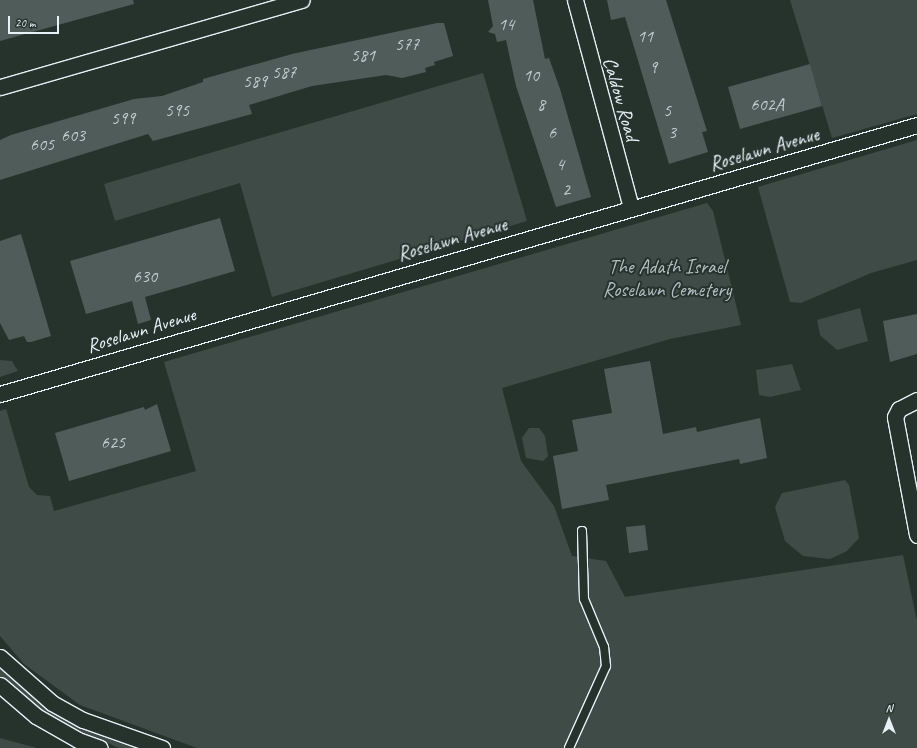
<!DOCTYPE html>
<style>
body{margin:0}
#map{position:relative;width:917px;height:748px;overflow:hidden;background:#26332d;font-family:Caveat,sans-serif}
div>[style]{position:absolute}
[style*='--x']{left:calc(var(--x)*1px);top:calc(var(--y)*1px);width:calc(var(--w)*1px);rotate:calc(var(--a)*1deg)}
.green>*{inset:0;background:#3e4b47}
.building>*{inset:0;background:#505c59}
.roads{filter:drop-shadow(1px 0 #e8f1f8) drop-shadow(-1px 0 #e8f1f8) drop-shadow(0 1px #e8f1f8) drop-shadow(0 -1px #e8f1f8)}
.service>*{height:8px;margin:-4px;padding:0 4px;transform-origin:4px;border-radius:4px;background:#26332d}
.minor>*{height:15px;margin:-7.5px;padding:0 7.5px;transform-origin:7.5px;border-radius:7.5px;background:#26332d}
span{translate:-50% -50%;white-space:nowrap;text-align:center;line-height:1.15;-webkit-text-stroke:4px #26332d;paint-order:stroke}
.number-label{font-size:18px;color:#c2ccd0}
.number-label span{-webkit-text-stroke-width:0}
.street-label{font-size:20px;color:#e8f1f8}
.park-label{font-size:20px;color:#b5bfc3}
.north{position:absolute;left:869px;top:700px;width:40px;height:40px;-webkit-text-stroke:3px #26332d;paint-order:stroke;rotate:0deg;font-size:11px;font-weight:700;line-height:16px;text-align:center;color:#e8f1f8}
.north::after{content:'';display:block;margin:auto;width:14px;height:18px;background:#e8f1f8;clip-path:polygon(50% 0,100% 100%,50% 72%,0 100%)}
.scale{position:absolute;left:8px;top:16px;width:51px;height:18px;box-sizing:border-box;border:2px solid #e8f1f8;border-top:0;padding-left:5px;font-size:12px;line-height:14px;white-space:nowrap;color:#e8f1f8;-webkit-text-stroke:3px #26332d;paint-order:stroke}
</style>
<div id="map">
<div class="green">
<i style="clip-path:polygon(790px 0,917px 0,917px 114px,832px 138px)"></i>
<i style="clip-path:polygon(483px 73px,527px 221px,272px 297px,240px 183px,115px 221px,104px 184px)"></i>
<i style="clip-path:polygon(917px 140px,917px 260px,871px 273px,801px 303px,790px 302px,758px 187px)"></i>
<i style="clip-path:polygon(707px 203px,713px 211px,741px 325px,670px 339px,502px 388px,521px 461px,554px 506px,572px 556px,606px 561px,625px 597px,903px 555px,917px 621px,917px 748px,197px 748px,80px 705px,24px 664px,0 636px,0 411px,6px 409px,29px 487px,37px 495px,50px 496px,54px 511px,196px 471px,164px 362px)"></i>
<i style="clip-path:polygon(860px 308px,868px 341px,837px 350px,820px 335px,817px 320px)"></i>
<i style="clip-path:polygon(0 360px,12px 361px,18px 371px,0 377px)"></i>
<i style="clip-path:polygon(792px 364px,801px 390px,770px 397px,759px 395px,756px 370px)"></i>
<i style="clip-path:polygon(529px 428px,539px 428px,545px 436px,548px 456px,543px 461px,526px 458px,522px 438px)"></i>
<i style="clip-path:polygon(845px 480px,849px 485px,859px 538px,847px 551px,830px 559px,803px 556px,785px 541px,775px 507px,782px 493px)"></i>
<i style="clip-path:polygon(0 666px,32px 696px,57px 712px,145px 748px,119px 748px,54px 720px,0 678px)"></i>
<i style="clip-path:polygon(0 738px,37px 748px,0 748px)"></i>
</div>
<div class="building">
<i style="clip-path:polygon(0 0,133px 0,134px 4px,0 41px)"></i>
<i style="clip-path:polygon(488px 0,533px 0,545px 59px,549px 58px,560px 89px,591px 197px,556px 207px,516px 86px,506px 40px,497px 42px,495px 34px,488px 32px,493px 26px)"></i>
<i style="clip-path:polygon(607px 0,666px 0,707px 131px,702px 132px,708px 152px,669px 164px,625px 17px,611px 20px)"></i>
<i style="clip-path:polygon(437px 23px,444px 23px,453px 56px,434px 62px,435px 65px,425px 68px,426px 72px,402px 78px,386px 75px,312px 86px,249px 105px,252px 114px,153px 141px,148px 134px,0 180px,0 140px,11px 135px,134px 99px,162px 96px,203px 82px,203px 79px,292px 54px)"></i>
<i style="clip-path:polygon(810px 64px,822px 106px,740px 129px,728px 87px)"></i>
<i style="clip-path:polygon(220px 218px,235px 271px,145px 297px,151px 320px,138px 324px,132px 301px,86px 314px,70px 261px)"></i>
<i style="clip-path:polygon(21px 234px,51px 336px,31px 342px,27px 342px,24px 336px,9px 340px,0 323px,0 241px)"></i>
<i style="clip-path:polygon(917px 314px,917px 354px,890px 362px,883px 321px)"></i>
<i style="clip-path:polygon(650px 361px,663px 434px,696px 427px,697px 432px,760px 418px,767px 458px,740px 464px,739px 459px,606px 485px,609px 500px,562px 509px,553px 456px,578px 451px,572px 420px,612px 413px,604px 369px)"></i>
<i style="clip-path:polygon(157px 404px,171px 451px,69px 481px,55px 433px,144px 407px,145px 410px)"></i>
<i style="clip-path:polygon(645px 525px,648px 550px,629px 553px,626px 527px)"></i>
</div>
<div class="roads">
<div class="service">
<i style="--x:569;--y:748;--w:90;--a:-65.7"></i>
<i style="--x:606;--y:666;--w:19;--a:-96"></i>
<i style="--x:604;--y:647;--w:52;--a:-112.6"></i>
<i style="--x:584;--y:599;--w:68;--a:-91.7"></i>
</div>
<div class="minor">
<i style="--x:575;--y:0;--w:214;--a:74.9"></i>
<i style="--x:0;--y:87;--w:314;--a:-16.1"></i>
<i style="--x:0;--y:394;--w:956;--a:-16.35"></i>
<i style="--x:917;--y:400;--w:20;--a:153"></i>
<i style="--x:899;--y:409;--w:9;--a:117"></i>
<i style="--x:895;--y:417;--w:120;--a:79.4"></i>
<i style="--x:0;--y:657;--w:69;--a:41.5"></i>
<i style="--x:52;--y:703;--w:35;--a:29"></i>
<i style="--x:83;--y:720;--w:84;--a:19.5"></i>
<i style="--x:0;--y:685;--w:48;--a:40.7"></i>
<i style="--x:36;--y:716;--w:48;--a:29.7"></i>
<i style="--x:78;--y:740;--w:23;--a:20"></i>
</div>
</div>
<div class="number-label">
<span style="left:506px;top:24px">14</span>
<span style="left:645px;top:36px">11</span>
<span style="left:407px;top:44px">577</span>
<span style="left:363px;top:55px">581</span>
<span style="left:653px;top:67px">9</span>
<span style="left:284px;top:72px">587</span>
<span style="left:531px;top:75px">10</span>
<span style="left:255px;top:81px">589</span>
<span style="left:541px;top:104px">8</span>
<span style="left:767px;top:104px">602A</span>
<span style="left:177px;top:110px">595</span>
<span style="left:667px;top:110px">5</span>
<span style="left:123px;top:118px">599</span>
<span style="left:552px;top:132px">6</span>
<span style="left:672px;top:132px">3</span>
<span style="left:73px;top:135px">603</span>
<span style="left:42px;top:144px">605</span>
<span style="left:560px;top:164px">4</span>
<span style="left:566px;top:189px">2</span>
<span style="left:145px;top:276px">630</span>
<span style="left:113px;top:442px">625</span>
</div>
<div class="street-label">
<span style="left:621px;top:99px;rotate:74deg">Caldow Road</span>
<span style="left:764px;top:149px;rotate:-16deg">Roselawn Avenue</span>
<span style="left:452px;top:239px;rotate:-16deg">Roselawn Avenue</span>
<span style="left:141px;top:330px;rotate:-17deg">Roselawn Avenue</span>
</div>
<div class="park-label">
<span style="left:667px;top:278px">The Adath Israel<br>Roselawn Cemetery</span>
</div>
<div class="north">N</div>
<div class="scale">20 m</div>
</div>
